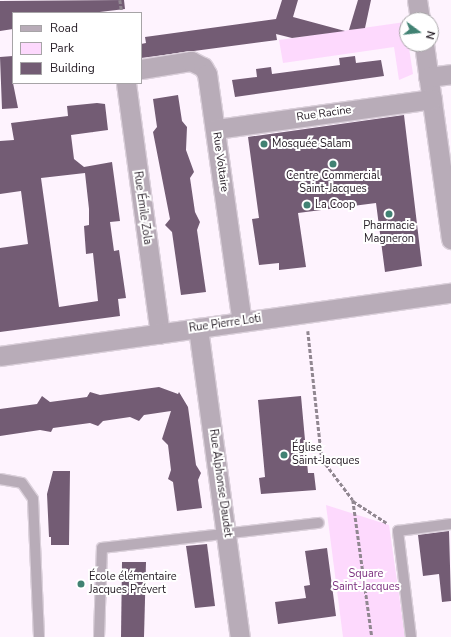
<!DOCTYPE html>
<meta charset="utf-8">
<style>
body{margin:0}
#map{position:relative;width:451px;height:637px;overflow:hidden;background:#fef3fe;font-family:"Nunito Sans",sans-serif}
div>[style]{position:absolute}
[style*='--x']{left:calc(var(--x)*1px);top:calc(var(--y)*1px);width:calc(var(--w)*1px);rotate:calc(var(--a)*1deg)}
.green>*{inset:0;background:#fdd9fd}
.building>*{inset:0;background:#735c74}
.path>*{height:2.5px;margin-top:-1.25px;transform-origin:0;background:repeating-linear-gradient(90deg,#918791 0 4px,transparent 0 6px)}
.roads{filter:drop-shadow(1px 0 #dbd0db) drop-shadow(-1px 0 #dbd0db) drop-shadow(0 1px #dbd0db) drop-shadow(0 -1px #dbd0db)}
.lane>*{height:10px;margin:-5px;padding:0 5px;transform-origin:5px;border-radius:5px;background:#b8acb8}
.street>*{height:19px;margin:-9.5px;padding:0 9.5px;transform-origin:9.5px;border-radius:9.5px;background:#b8acb8}
.dots>*{width:11px;height:11px;translate:-50% -50%;box-sizing:border-box;border:2px solid #fff;border-radius:50%}
span{translate:-50% -50%;white-space:nowrap;text-align:center;line-height:1.15;-webkit-text-stroke:4px #fff;paint-order:stroke}
.street-label{font-size:11px;color:#241b24}
.poi-label{font-size:11px;color:#241b24}
.left{translate:0 -50%;text-align:left}
.park-label{font-size:11px;color:#7d3280}
.legend{position:absolute;left:12px;top:12px;width:130px;height:72px;box-sizing:border-box;background:#fff;border:1px solid #a7a4a7;margin:0;padding:5px 7px;list-style:none;font-size:12px;color:#241b24}
.legend li{display:flex;align-items:center;gap:8px;height:20px}
.legend b{width:20px;border:1px solid #a7a4a7}
.north{position:absolute;left:399px;top:12px;width:40px;height:40px;box-sizing:border-box;background:#fff;border:1px solid #a7a4a7;border-radius:50%;rotate:105deg;font-size:11px;font-weight:700;line-height:16px;text-align:center;color:#241b24}
.north::after{content:'';display:block;margin:auto;width:14px;height:18px;background:#418273;clip-path:polygon(50% 0,100% 100%,50% 72%,0 100%)}
</style>
<div id="map">
<div class="green">
<i style="clip-path:polygon(405px 22px,413px 74px,399px 80px,394px 47px,283px 63px,279px 40px)"></i>
<i style="clip-path:polygon(326px 505px,389px 525px,405px 637px,343px 637px)"></i>
</div>
<div class="building">
<i style="clip-path:polygon(124px 0,125px 9px,91px 13px,13px 13px,13px 29px,0 31px,0 1px)"></i>
<i style="clip-path:polygon(282px 0,298px 0,293px 17px,345px 31px,292px 38px,276px 34px,277px 40px,141px 58px,141px 44px,146px 43px,145px 37px,276px 19px)"></i>
<i style="clip-path:polygon(358px 0,371px 0,365px 28px,349px 30px)"></i>
<i style="clip-path:polygon(13px 56px,13px 83px,18px 108px,2px 109px,0 57px)"></i>
<i style="clip-path:polygon(355px 56px,356px 63px,381px 60px,384px 76px,235px 97px,232px 80px,257px 77px,256px 69px,271px 67px,272px 74px,340px 65px,339px 58px)"></i>
<i style="clip-path:polygon(178px 95px,182px 121px,187px 127px,186px 150px,194px 172px,190px 178px,195px 212px,200px 222px,197px 230px,206px 292px,181px 295px,172px 232px,165px 225px,170px 219px,153px 132px,157px 127px,153px 99px)"></i>
<i style="clip-path:polygon(evenodd,97px 103px,105px 104px,108px 130px,71px 135px,74px 159px,84px 167px,112px 162px,120px 221px,110px 222px,114px 251px,119px 250px,126px 298px,118px 299px,120px 316px,0 332px,0 248px,28px 244px,21px 191px,0 194px,0 141px,14px 140px,11px 123px,68px 116px,67px 106px,97px 103px,85px 173px,89px 209px,89px 225px,84px 226px,86px 254px,93px 253px,98px 301px,59px 307px,41px 178px,85px 173px)"></i>
<i style="clip-path:polygon(404px 115px,422px 266px,385px 272px,376px 203px,298px 213px,306px 267px,279px 270px,279px 263px,259px 265px,252px 219px,259px 218px,248px 137px)"></i>
<i style="clip-path:polygon(159px 387px,178px 394px,179px 392px,188px 407px,196px 465px,201px 473px,198px 480px,202px 508px,177px 511px,173px 482px,168px 479px,171px 470px,168px 445px,162px 439px,171px 411px,144px 415px,139px 421px,130px 417px,103px 421px,98px 426px,90px 423px,53px 428px,51px 432px,40px 430px,0 436px,0 409px,37px 404px,42px 396px,50px 402px,87px 397px,90px 392px,100px 395px)"></i>
<i style="clip-path:polygon(301px 396px,308px 473px,314px 473px,316px 490px,261px 494px,259px 478px,265px 477px,258px 400px)"></i>
<i style="clip-path:polygon(53px 471px,70px 471px,69px 545px,51px 545px,51px 537px,49px 537px,47px 494px)"></i>
<i style="clip-path:polygon(449px 531px,451px 601px,442px 602px,439px 574px,423px 576px,418px 535px)"></i>
<i style="clip-path:polygon(207px 544px,215px 606px,195px 608px,186px 546px)"></i>
<i style="clip-path:polygon(327px 548px,336px 616px,278px 624px,275px 602px,306px 598px,304px 586px,310px 585px,305px 551px)"></i>
<i style="clip-path:polygon(122px 562px,146px 562px,144px 637px,121px 637px)"></i>
</div>
<div class="path">
<i style="--x:120;--y:0;--w:13;--a:81"></i>
<i style="--x:308;--y:331;--w:129;--a:83.8"></i>
<i style="--x:322;--y:459;--w:51;--a:52.9"></i>
<i style="--x:353;--y:500;--w:138;--a:82.1"></i>
<i style="--x:353;--y:501;--w:40;--a:32.9"></i>
</div>
<div class="roads">
<div class="lane">
<i style="--x:0;--y:479;--w:22;--a:10"></i>
<i style="--x:22;--y:483;--w:19;--a:55"></i>
<i style="--x:33;--y:499;--w:138;--a:87.5"></i>
<i style="--x:99;--y:637;--w:89;--a:-88.1"></i>
<i style="--x:102;--y:548;--w:218;--a:-6.6"></i>
<i style="--x:411;--y:637;--w:107;--a:-97"></i>
<i style="--x:398;--y:531;--w:53;--a:-7.5"></i>
</div>
<div class="street">
<i style="--x:417;--y:0;--w:20;--a:81"></i>
<i style="--x:424;--y:44;--w:197;--a:82.1"></i>
<i style="--x:141;--y:69;--w:51;--a:-9.1"></i>
<i style="--x:191;--y:61;--w:13;--a:27"></i>
<i style="--x:203;--y:67;--w:8;--a:60"></i>
<i style="--x:207;--y:74;--w:250;--a:82"></i>
<i style="--x:428;--y:77;--w:23;--a:-7"></i>
<i style="--x:126;--y:83;--w:253;--a:82.3"></i>
<i style="--x:216;--y:129;--w:218;--a:-7.9"></i>
<i style="--x:198;--y:328;--w:312;--a:82.3"></i>
<i style="--x:0;--y:356;--w:455;--a:-8"></i>
</div>
</div>
<div class="dots">
<i style="left:264px;top:144px;background:#418273"></i>
<i style="left:333px;top:164px;background:#418273"></i>
<i style="left:307px;top:205px;background:#418273"></i>
<i style="left:389px;top:214px;background:#418273"></i>
<i style="left:284px;top:455px;background:#418273"></i>
<i style="left:81px;top:584px;background:#418273"></i>
</div>
<div class="street-label">
<span style="left:324px;top:114px;rotate:-8deg">Rue Racine</span>
<span style="left:220px;top:162px;rotate:82deg">Rue Voltaire</span>
<span style="left:142px;top:208px;rotate:82deg">Rue Émile Zola</span>
<span style="left:225px;top:324px;rotate:-8deg">Rue Pierre Loti</span>
<span style="left:220px;top:483px;rotate:82deg">Rue Alphonse Daudet</span>
</div>
<div class="poi-label">
<span class="left" style="left:272px;top:144px">Mosquée Salam</span>
<span style="left:333px;top:183px">Centre Commercial<br>Saint-Jacques</span>
<span class="left" style="left:315px;top:205px">La Coop</span>
<span style="left:389px;top:233px">Pharmacie<br>Magneron</span>
<span class="left" style="left:292px;top:455px">Église<br>Saint-Jacques</span>
<span class="left" style="left:89px;top:584px">École élémentaire<br>Jacques Prévert</span>
</div>
<div class="park-label">
<span style="left:366px;top:581px">Square<br>Saint-Jacques</span>
</div>
<ul class="legend">
<li><b style="height:5px;background:#b8acb8"></b>Road</li>
<li><b style="height:11px;background:#fdd9fd"></b>Park</li>
<li><b style="height:11px;background:#735c74"></b>Building</li>
</ul>
<div class="north">N</div>
</div>
